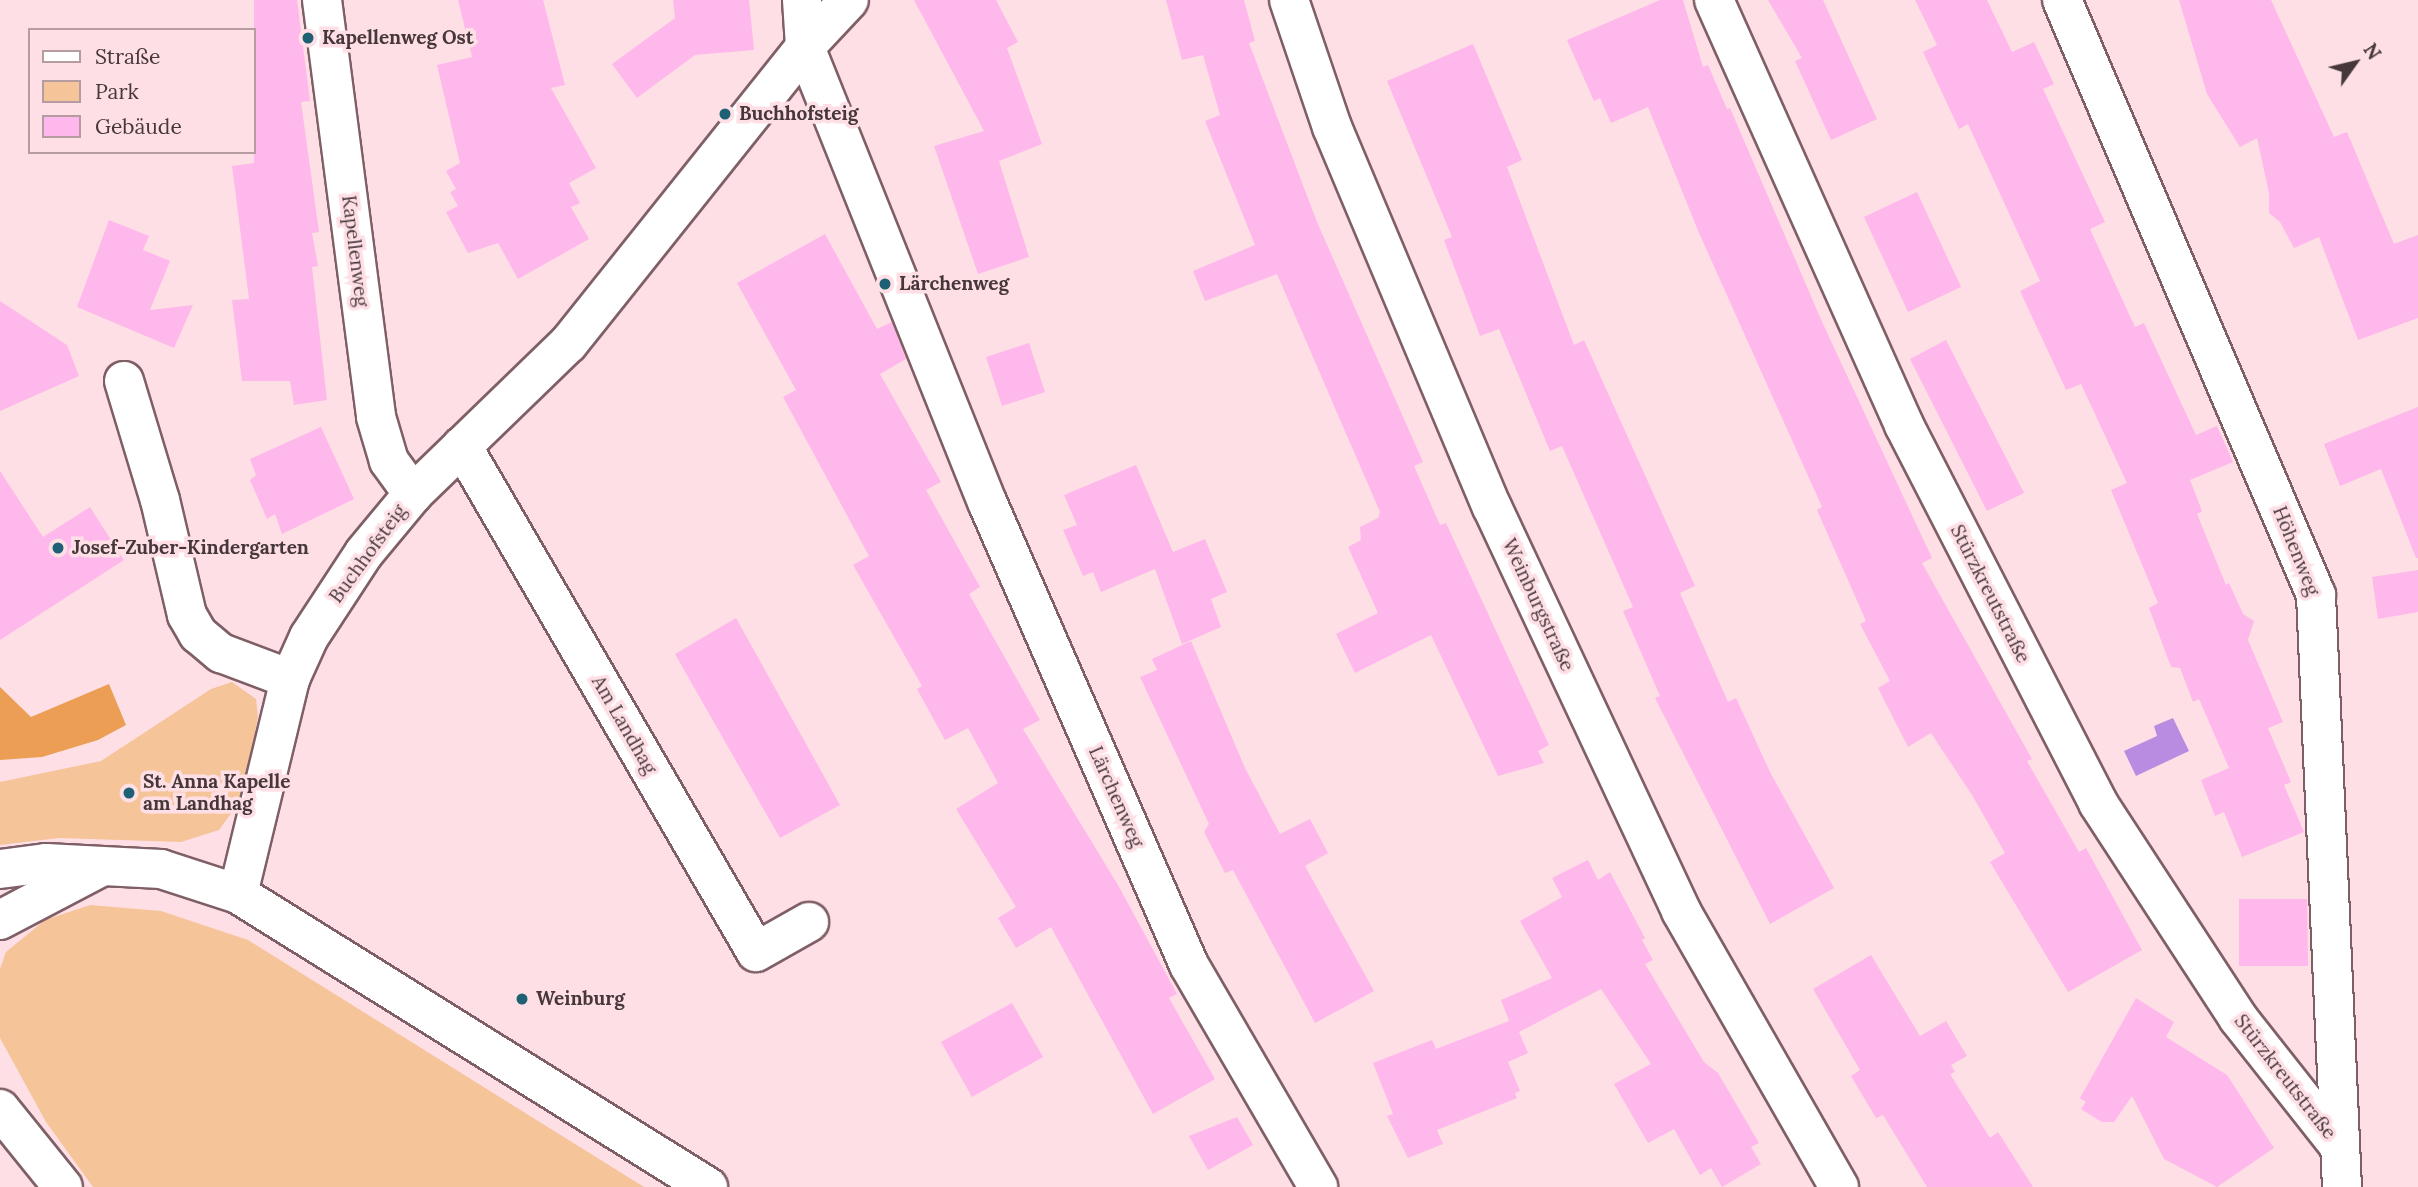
<!DOCTYPE html>
<meta charset="utf-8">
<style>
body{margin:0}
#map{position:relative;width:2418px;height:1187px;overflow:hidden;background:#fedfe5;font-family:Lora,serif}
div>[style]{position:absolute}
[style*='--x']{left:calc(var(--x)*1px);top:calc(var(--y)*1px);width:calc(var(--w)*1px);rotate:calc(var(--a)*1deg)}
.green>*{inset:0;background:#f6c499}
.forest>*{inset:0;background:#ec9e54}
.water>*{inset:0;background:#b98ce1}
.building>*{inset:0;background:#feb8eb}
.roads{filter:drop-shadow(2px 0 #7f5f66) drop-shadow(-2px 0 #7f5f66) drop-shadow(0 2px #7f5f66) drop-shadow(0 -2px #7f5f66)}
.minor>*{height:38px;margin:-19px;padding:0 19px;transform-origin:19px;border-radius:19px;background:#fff}
.dots>*{width:19px;height:19px;translate:-50% -50%;box-sizing:border-box;border:4px solid #fedfe5;border-radius:50%}
span{translate:-50% -50%;white-space:nowrap;text-align:center;line-height:1.15;-webkit-text-stroke:7px #fedfe5;paint-order:stroke}
.poi-label{font-size:19px;color:#46373a;font-weight:700}
.left{translate:0 -50%;text-align:left}
.street-label{font-size:19px;color:#46373a}
.legend{position:absolute;left:28px;top:28px;width:228px;height:126px;box-sizing:border-box;background:#fedfe5;border:2px solid #b49ca1;margin:0;padding:9px 12px;list-style:none;font-size:21px;color:#46373a}
.legend li{display:flex;align-items:center;gap:14px;height:35px}
.legend b{width:35px;border:2px solid #b49ca1}
.north{position:absolute;left:2320px;top:28px;width:70px;height:70px;-webkit-text-stroke:5px #fedfe5;paint-order:stroke;rotate:56deg;font-size:19px;font-weight:700;line-height:28px;text-align:center;color:#46373a}
.north::after{content:'';display:block;margin:auto;width:24px;height:32px;background:#46373a;clip-path:polygon(50% 0,100% 100%,50% 72%,0 100%)}
</style>
<div id="map">
<div class="green">
<i style="clip-path:polygon(232px 682px,256px 699px,258px 717px,243px 797px,219px 830px,181px 842px,59px 838px,0 845px,0 782px,101px 761px,211px 689px)"></i>
<i style="clip-path:polygon(90px 905px,161px 911px,248px 940px,644px 1187px,93px 1187px,46px 1122px,0 1038px,0 969px,6px 952px,45px 920px)"></i>
</div>
<div class="forest">
<i style="clip-path:polygon(109px 684px,126px 725px,98px 740px,42px 757px,0 760px,0 687px,31px 717px)"></i>
</div>
<div class="water">
<i style="clip-path:polygon(2173px 718px,2189px 751px,2136px 776px,2124px 751px,2157px 736px,2154px 726px)"></i>
</div>
<div class="building">
<i style="clip-path:polygon(254px 0,297px 0,310px 101px,301px 102px,319px 232px,312px 233px,318px 266px,312px 267px,327px 400px,294px 405px,290px 381px,242px 381px,232px 300px,249px 299px,232px 166px,254px 163px)"></i>
<i style="clip-path:polygon(458px 0,543px 0,565px 85px,551px 88px,596px 168px,569px 183px,580px 203px,571px 207px,589px 239px,518px 279px,498px 243px,468px 253px,446px 212px,458px 206px,450px 192px,456px 189px,446px 171px,460px 163px,437px 65px,472px 57px)"></i>
<i style="clip-path:polygon(673px 0,749px 0,754px 50px,695px 55px,637px 98px,612px 64px,675px 18px)"></i>
<i style="clip-path:polygon(914px 0,996px 0,1018px 42px,1007px 48px,1042px 144px,999px 161px,1029px 257px,978px 274px,934px 146px,984px 131px)"></i>
<i style="clip-path:polygon(1166px 0,1244px 0,1255px 41px,1249px 43px,1317px 222px,1423px 462px,1414px 466px,1440px 525px,1446px 523px,1549px 745px,1538px 751px,1544px 763px,1498px 776px,1431px 635px,1355px 673px,1336px 634px,1378px 613px,1348px 547px,1361px 540px,1360px 527px,1378px 518px,1380px 512px,1277px 274px,1205px 301px,1193px 271px,1255px 245px,1205px 121px,1220px 115px,1203px 55px,1182px 60px)"></i>
<i style="clip-path:polygon(1660px 0,1683px 0,1703px 67px,1708px 65px,1727px 109px,1730px 108px,1823px 324px,1932px 558px,1922px 563px,2032px 759px,2027px 761px,2079px 852px,2086px 848px,2142px 950px,2068px 992px,1990px 862px,2005px 853px,1972px 795px,1931px 733px,1908px 747px,1878px 688px,1890px 681px,1860px 624px,1866px 621px,1817px 510px,1822px 507px,1699px 233px,1648px 107px,1611px 123px,1600px 98px,1594px 101px,1567px 40px)"></i>
<i style="clip-path:polygon(1768px 0,1823px 0,1877px 119px,1831px 140px,1795px 61px,1802px 58px)"></i>
<i style="clip-path:polygon(1915px 0,1987px 0,2012px 52px,2034px 42px,2054px 84px,2043px 89px,2105px 222px,2090px 229px,2135px 327px,2144px 323px,2196px 435px,2217px 426px,2233px 462px,2190px 480px,2202px 511px,2197px 514px,2226px 585px,2229px 583px,2243px 614px,2254px 621px,2248px 640px,2283px 722px,2268px 728px,2291px 782px,2284px 785px,2304px 832px,2242px 857px,2224px 812px,2215px 816px,2201px 780px,2229px 768px,2199px 699px,2193px 702px,2180px 668px,2171px 667px,2149px 608px,2158px 603px,2111px 490px,2127px 483px,2081px 384px,2066px 390px,2020px 291px,2040px 281px,1968px 124px,1959px 129px,1923px 52px,1937px 45px)"></i>
<i style="clip-path:polygon(2179px 0,2271px 0,2334px 137px,2347px 132px,2394px 244px,2418px 235px,2418px 318px,2358px 340px,2319px 237px,2294px 248px,2280px 222px,2269px 213px,2269px 193px,2257px 138px,2240px 147px,2207px 94px)"></i>
<i style="clip-path:polygon(1473px 44px,1522px 160px,1507px 167px,1574px 345px,1584px 340px,1695px 586px,1680px 593px,1728px 702px,1736px 698px,1770px 772px,1834px 888px,1770px 924px,1655px 698px,1660px 696px,1623px 611px,1633px 607px,1562px 446px,1550px 451px,1499px 329px,1480px 336px,1444px 240px,1452px 237px,1387px 81px)"></i>
<i style="clip-path:polygon(1917px 192px,1961px 287px,1908px 312px,1864px 217px)"></i>
<i style="clip-path:polygon(109px 220px,149px 236px,143px 250px,170px 261px,150px 310px,193px 305px,174px 348px,77px 307px)"></i>
<i style="clip-path:polygon(825px 234px,877px 329px,892px 322px,906px 359px,880px 374px,941px 482px,926px 490px,980px 587px,969px 594px,1040px 720px,1023px 729px,1118px 885px,1177px 994px,1169px 998px,1215px 1079px,1153px 1114px,1051px 927px,1016px 948px,998px 918px,1016px 907px,956px 809px,998px 783px,968px 728px,945px 740px,917px 689px,922px 686px,853px 565px,869px 556px,783px 397px,796px 390px,737px 283px)"></i>
<i style="clip-path:polygon(0 301px,67px 345px,79px 376px,0 411px)"></i>
<i style="clip-path:polygon(1946px 340px,2024px 493px,1987px 511px,1910px 359px)"></i>
<i style="clip-path:polygon(1029px 343px,1045px 392px,1002px 406px,986px 357px)"></i>
<i style="clip-path:polygon(2418px 407px,2418px 558px,2416px 558px,2381px 469px,2340px 486px,2324px 444px)"></i>
<i style="clip-path:polygon(321px 427px,354px 499px,282px 534px,275px 514px,267px 519px,250px 480px,256px 475px,250px 459px)"></i>
<i style="clip-path:polygon(1136px 465px,1173px 552px,1205px 539px,1227px 592px,1211px 599px,1221px 627px,1182px 644px,1155px 569px,1101px 592px,1093px 572px,1083px 576px,1063px 530px,1077px 525px,1064px 495px)"></i>
<i style="clip-path:polygon(0 471px,43px 537px,90px 507px,124px 560px,0 640px)"></i>
<i style="clip-path:polygon(2418px 570px,2418px 612px,2378px 619px,2372px 577px)"></i>
<i style="clip-path:polygon(736px 618px,840px 805px,780px 838px,675px 654px)"></i>
<i style="clip-path:polygon(1191px 641px,1245px 768px,1280px 834px,1310px 819px,1328px 853px,1305px 866px,1374px 991px,1315px 1023px,1233px 870px,1225px 873px,1204px 832px,1209px 824px,1140px 677px,1157px 670px,1152px 659px)"></i>
<i style="clip-path:polygon(1588px 860px,1598px 880px,1610px 872px,1645px 938px,1642px 940px,1653px 960px,1645px 964px,1704px 1062px,1718px 1073px,1759px 1143px,1751px 1147px,1761px 1164px,1722px 1187px,1711px 1168px,1700px 1175px,1674px 1129px,1648px 1143px,1614px 1084px,1651px 1064px,1601px 989px,1519px 1032px,1528px 1053px,1508px 1062px,1520px 1091px,1515px 1093px,1517px 1098px,1437px 1130px,1443px 1144px,1408px 1158px,1387px 1116px,1393px 1114px,1373px 1063px,1432px 1040px,1436px 1049px,1509px 1021px,1501px 1000px,1552px 978px,1520px 921px,1562px 897px,1552px 878px)"></i>
<i style="clip-path:polygon(2239px 899px,2307px 899px,2308px 966px,2239px 966px)"></i>
<i style="clip-path:polygon(1871px 955px,1920px 1036px,1946px 1021px,1967px 1056px,1951px 1065px,1955px 1072px,1950px 1074px,1990px 1138px,1998px 1132px,2033px 1187px,1927px 1187px,1883px 1115px,1876px 1118px,1851px 1076px,1860px 1070px,1813px 989px)"></i>
<i style="clip-path:polygon(2136px 998px,2174px 1022px,2166px 1037px,2227px 1075px,2274px 1148px,2217px 1187px,2164px 1159px,2132px 1096px,2114px 1122px,2102px 1122px,2081px 1109px,2086px 1102px,2080px 1098px)"></i>
<i style="clip-path:polygon(1012px 1003px,1043px 1057px,972px 1097px,941px 1042px)"></i>
<i style="clip-path:polygon(1237px 1117px,1253px 1145px,1208px 1170px,1189px 1136px)"></i>
</div>
<div class="roads">
<div class="minor">
<i style="--x:322;--y:0;--w:420;--a:82.6"></i>
<i style="--x:376;--y:417;--w:46;--a:73.5"></i>
<i style="--x:389;--y:461;--w:41;--a:54"></i>
<i style="--x:802;--y:0;--w:47;--a:86.3"></i>
<i style="--x:805;--y:47;--w:492;--a:68.2"></i>
<i style="--x:988;--y:504;--w:503;--a:66.44"></i>
<i style="--x:1189;--y:965;--w:257;--a:59.8"></i>
<i style="--x:1289;--y:0;--w:134;--a:71.3"></i>
<i style="--x:1332;--y:127;--w:412;--a:67.2"></i>
<i style="--x:1492;--y:507;--w:446;--a:64.9"></i>
<i style="--x:1681;--y:911;--w:318;--a:60.2"></i>
<i style="--x:1714;--y:0;--w:466;--a:65.9"></i>
<i style="--x:1904;--y:425;--w:425;--a:62.8"></i>
<i style="--x:2098;--y:803;--w:257;--a:56.9"></i>
<i style="--x:2238;--y:1018;--w:163;--a:51.7"></i>
<i style="--x:2062;--y:0;--w:647;--a:66.88"></i>
<i style="--x:2316;--y:595;--w:593;--a:87.49"></i>
<i style="--x:124;--y:381;--w:124;--a:73.2"></i>
<i style="--x:160;--y:500;--w:118;--a:76.8"></i>
<i style="--x:187;--y:615;--w:22;--a:60"></i>
<i style="--x:198;--y:634;--w:30;--a:40"></i>
<i style="--x:221;--y:653;--w:74;--a:20.6"></i>
<i style="--x:462;--y:446;--w:585;--a:59.84"></i>
<i style="--x:756;--y:952;--w:61;--a:-29.5"></i>
<i style="--x:0;--y:869;--w:46;--a:-7.4"></i>
<i style="--x:46;--y:863;--w:115;--a:3"></i>
<i style="--x:161;--y:869;--w:81;--a:18"></i>
<i style="--x:238;--y:894;--w:554;--a:31.94"></i>
<i style="--x:238;--y:894;--w:221;--a:-76.4"></i>
<i style="--x:290;--y:679;--w:46;--a:-65.7"></i>
<i style="--x:309;--y:637;--w:100;--a:-56.8"></i>
<i style="--x:364;--y:553;--w:77;--a:-50.3"></i>
<i style="--x:413;--y:494;--w:216;--a:-44.1"></i>
<i style="--x:568;--y:344;--w:380;--a:-51.4"></i>
<i style="--x:805;--y:47;--w:64;--a:-46.9"></i>
<i style="--x:0;--y:920;--w:112;--a:-27.7"></i>
<i style="--x:0;--y:1109;--w:100;--a:51.1"></i>
</div>
</div>
<div class="dots">
<i style="left:308px;top:38px;background:#1e6074"></i>
<i style="left:725px;top:114px;background:#1e6074"></i>
<i style="left:885px;top:284px;background:#1e6074"></i>
<i style="left:58px;top:548px;background:#1e6074"></i>
<i style="left:129px;top:793px;background:#1e6074"></i>
<i style="left:522px;top:999px;background:#1e6074"></i>
</div>
<div class="poi-label">
<span class="left" style="left:322px;top:38px">Kapellenweg Ost</span>
<span class="left" style="left:739px;top:114px">Buchhofsteig</span>
<span class="left" style="left:899px;top:284px">Lärchenweg</span>
<span class="left" style="left:72px;top:548px">Josef-Zuber-Kindergarten</span>
<span class="left" style="left:143px;top:793px">St. Anna Kapelle<br>am Landhag</span>
<span class="left" style="left:536px;top:999px">Weinburg</span>
</div>
<div class="street-label">
<span style="left:355px;top:251px;rotate:83deg">Kapellenweg</span>
<span style="left:2296px;top:551px;rotate:68deg">Höhenweg</span>
<span style="left:368px;top:554px;rotate:-54deg">Buchhofsteig</span>
<span style="left:1990px;top:594px;rotate:63deg">Stürzkreutstraße</span>
<span style="left:1538px;top:605px;rotate:65deg">Weinburgstraße</span>
<span style="left:624px;top:725px;rotate:60deg">Am Landhag</span>
<span style="left:1116px;top:797px;rotate:66deg">Lärchenweg</span>
<span style="left:2285px;top:1077px;rotate:52deg">Stürzkreutstraße</span>
</div>
<ul class="legend">
<li><b style="height:9px;background:#fff"></b>Straße</li>
<li><b style="height:19px;background:#f6c499"></b>Park</li>
<li><b style="height:19px;background:#feb8eb"></b>Gebäude</li>
</ul>
<div class="north">N</div>
</div>
